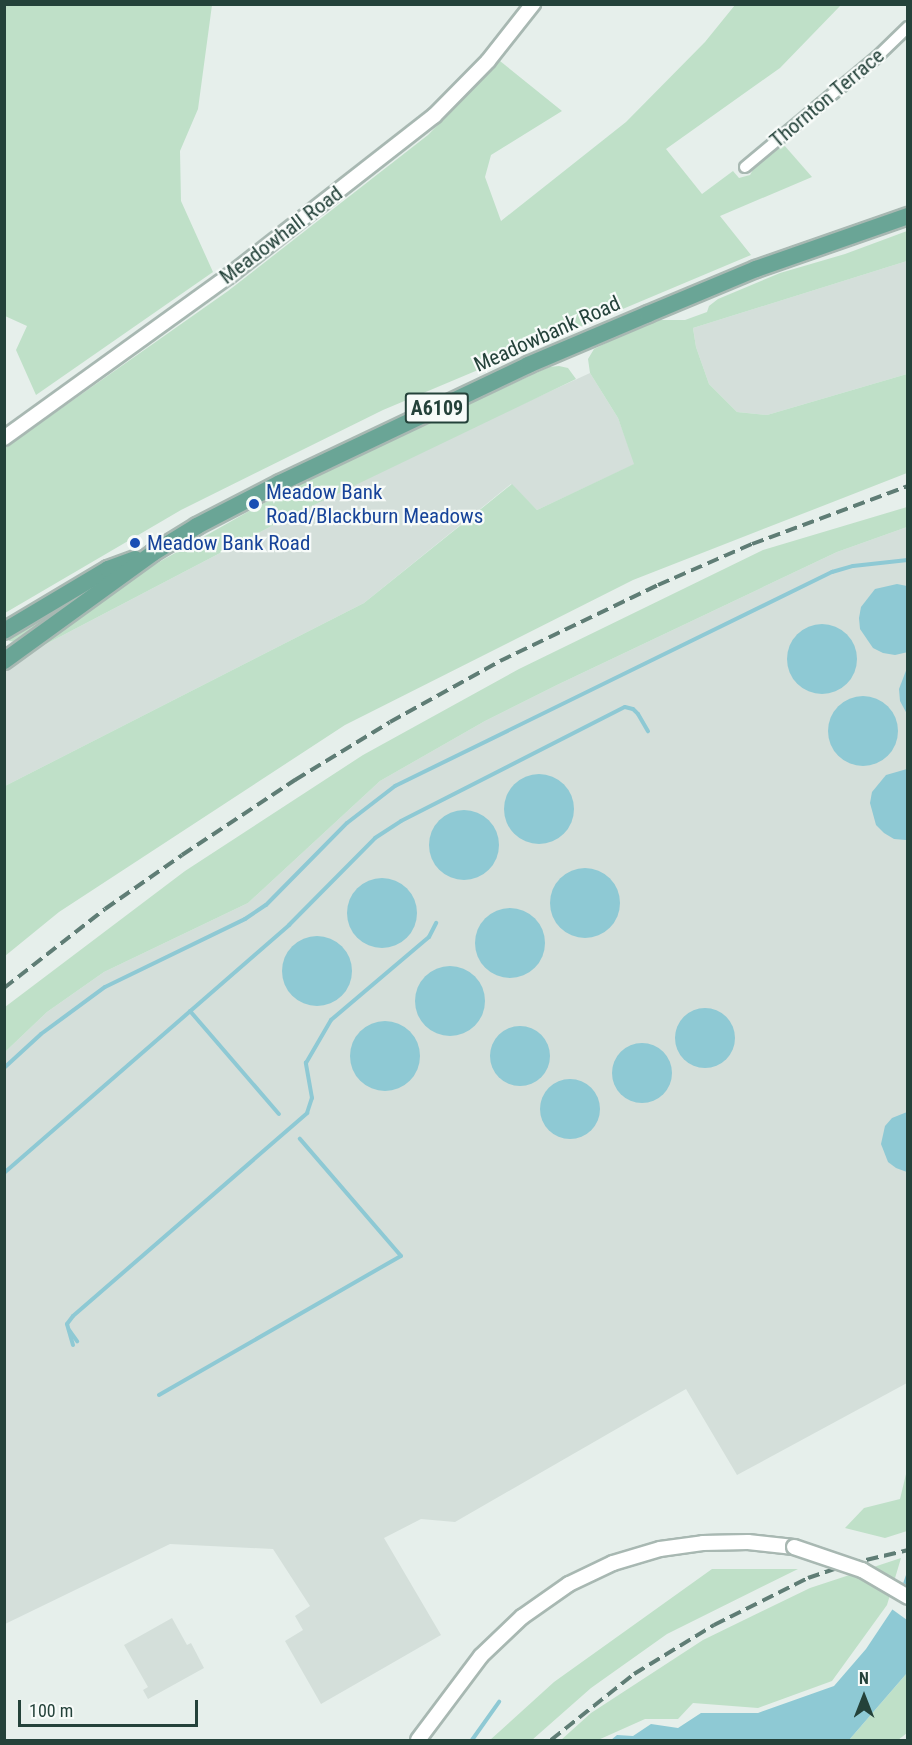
<!DOCTYPE html>
<style>
body{margin:0}
#map{position:relative;width:912px;height:1745px;overflow:hidden;background:#e6efeb;font-family:"Roboto Condensed",sans-serif}
div>[style]{position:absolute}
[style*='--x']{left:calc(var(--x)*1px);top:calc(var(--y)*1px);width:calc(var(--w)*1px);rotate:calc(var(--a)*1deg)}
.built>*{inset:0;background:#d4dfda}
.green>*{inset:0;background:#bfe0c8}
.water>*{inset:0;background:#8ec9d4}
.round{border-radius:50%}
.pier>*{inset:0;background:#e6efeb}
.stream>*{height:4px;margin:-2px;padding:0 2px;transform-origin:2px;border-radius:2px;background:#8ec9d4}
.roads{filter:drop-shadow(2px 0 #a8b8b2) drop-shadow(-2px 0 #a8b8b2) drop-shadow(0 2px #a8b8b2) drop-shadow(0 -2px #a8b8b2)}
.minor>*{height:10px;margin:-5px;padding:0 5px;transform-origin:5px;border-radius:5px;background:#fff}
.tertiary>*{height:14px;margin:-7px;padding:0 7px;transform-origin:7px;border-radius:7px;background:#fff}
.primary>*{height:16px;margin:-8px;padding:0 8px;transform-origin:8px;border-radius:8px;background:#6aa596}
.rail>*{height:4px;margin-top:-2px;transform-origin:0;background:repeating-linear-gradient(90deg,#5f7d75 0 12px,transparent 0 18px)}
.bridges{filter:drop-shadow(2px 0 #a8b8b2) drop-shadow(-2px 0 #a8b8b2) drop-shadow(0 2px #a8b8b2) drop-shadow(0 -2px #a8b8b2)}
.tertiary-bridge>*{height:14px;margin:-7px;padding:0 7px;transform-origin:7px;border-radius:7px;background:#fff}
.dots>*{width:16px;height:16px;translate:-50% -50%;box-sizing:border-box;border:3px solid #f7fbf9;border-radius:50%}
span{translate:-50% -50%;white-space:nowrap;text-align:center;line-height:1.15;-webkit-text-stroke:4.5px #f7fbf9;paint-order:stroke}
.shield-label span{padding:2px 4px;background:#f7fbf9;border:2px solid;border-radius:4px;-webkit-text-stroke-width:0}
.shield-label{font-size:20px;color:#24423a;font-weight:700}
.street-label{font-size:21px;color:#24423a}
.transit-label{font-size:21px;color:#164399}
.left{translate:0 -50%;text-align:left}
.frame{position:absolute;inset:0;border:6px solid #24423a;pointer-events:none}
.north{position:absolute;left:834px;top:1667px;width:60px;height:60px;-webkit-text-stroke:4px #f7fbf9;paint-order:stroke;rotate:0deg;font-size:16px;font-weight:700;line-height:24px;text-align:center;color:#24423a}
.north::after{content:'';display:block;margin:auto;width:21px;height:27px;background:#24423a;clip-path:polygon(50% 0,100% 100%,50% 72%,0 100%)}
.scale{position:absolute;left:18px;top:1700px;width:180px;height:27px;box-sizing:border-box;border:3px solid #24423a;border-top:0;padding-left:8px;font-size:18px;line-height:21px;white-space:nowrap;color:#24423a;-webkit-text-stroke:4px #f7fbf9;paint-order:stroke}
</style>
<div id="map">
<div class="built">
<i style="clip-path:polygon(907px 261px,907px 374px,767px 415px,737px 412px,709px 384px,696px 347px,693px 328px)"></i>
<i style="clip-path:polygon(590px 373px,618px 418px,635px 464px,537px 510px,511px 484px,364px 603px,5px 786px,5px 672px,27px 654px,289px 517px,451px 437px)"></i>
<i style="clip-path:polygon(907px 527px,907px 1383px,737px 1475px,686px 1389px,455px 1522px,421px 1519px,384px 1538px,441px 1635px,321px 1704px,285px 1641px,303px 1630px,295px 1616px,310px 1606px,273px 1549px,170px 1544px,5px 1624px,5px 1052px,47px 1012px,104px 972px,248px 903px,380px 781px,485px 721px,559px 684px,837px 552px)"></i>
<i style="clip-path:polygon(172px 1618px,187px 1645px,191px 1643px,204px 1668px,148px 1699px,143px 1690px,148px 1687px,124px 1645px)"></i>
</div>
<div class="green">
<i style="clip-path:polygon(4px 5px,212px 5px,198px 109px,180px 151px,181px 201px,213px 272px,36px 395px,16px 350px,27px 326px,5px 316px)"></i>
<i style="clip-path:polygon(735px 5px,841px 5px,780px 68px,666px 149px,702px 194px,733px 171px,739px 178px,750px 175px,755px 166px,784px 145px,812px 177px,720px 216px,751px 255px,383px 410px,181px 510px,5px 613px,5px 448px,228px 291px,428px 135px,500px 61px,562px 111px,491px 155px,485px 177px,501px 221px,626px 122px,705px 42px)"></i>
<i style="clip-path:polygon(907px 231px,907px 261px,693px 328px,696px 347px,709px 384px,737px 412px,767px 415px,907px 374px,907px 473px,633px 580px,345px 725px,59px 912px,5px 956px,5px 786px,364px 603px,512px 484px,537px 510px,634px 464px,618px 418px,590px 373px,588px 359px,594px 349px,652px 320px,685px 320px,707px 312px,709px 306px,718px 299px,780px 273px,845px 254px)"></i>
<i style="clip-path:polygon(559px 366px,568px 368px,576px 379px,289px 517px,27px 654px,5px 672px,5px 668px,138px 574px,251px 510px,334px 466px,549px 367px)"></i>
<i style="clip-path:polygon(907px 507px,907px 527px,837px 552px,559px 684px,485px 721px,380px 781px,248px 903px,104px 972px,47px 1012px,5px 1052px,5px 1007px,185px 871px,363px 755px,519px 669px,763px 550px)"></i>
<i style="clip-path:polygon(63px 602px,64px 607px,17px 642px,9px 641px,9px 637px)"></i>
<i style="clip-path:polygon(907px 1470px,907px 1531px,885px 1538px,845px 1528px,864px 1508px,900px 1499px)"></i>
<i style="clip-path:polygon(901px 1558px,887px 1605px,832px 1681px,758px 1708px,693px 1703px,678px 1719px,645px 1719px,598px 1740px,561px 1740px,591px 1713px,703px 1640px,810px 1588px)"></i>
<i style="clip-path:polygon(712px 1569px,798px 1569px,667px 1634px,591px 1688px,532px 1740px,490px 1740px,554px 1682px)"></i>
<i style="clip-path:polygon(907px 1673px,907px 1733px,898px 1740px,849px 1740px)"></i>
</div>
<div class="water">
<i style="clip-path:polygon(897px 584px,907px 586px,908px 652px,895px 655px,883px 653px,873px 648px,860px 629px,859px 618px,861px 607px,875px 589px)"></i>
<i class="round" style="left:787px;top:624px;width:70px;height:70px"></i>
<i style="clip-path:polygon(907px 668px,907px 714px,900px 701px,899px 689px)"></i>
<i class="round" style="left:828px;top:696px;width:70px;height:70px"></i>
<i style="clip-path:polygon(907px 769px,908px 840px,906px 840px,894px 839px,884px 833px,876px 825px,870px 803px,872px 792px,886px 775px)"></i>
<i class="round" style="left:504px;top:774px;width:70px;height:70px"></i>
<i class="round" style="left:429px;top:810px;width:70px;height:70px"></i>
<i class="round" style="left:550px;top:868px;width:70px;height:70px"></i>
<i class="round" style="left:347px;top:878px;width:70px;height:70px"></i>
<i class="round" style="left:475px;top:908px;width:70px;height:70px"></i>
<i class="round" style="left:282px;top:936px;width:70px;height:70px"></i>
<i class="round" style="left:415px;top:966px;width:70px;height:70px"></i>
<i class="round" style="left:675px;top:1008px;width:60px;height:60px"></i>
<i class="round" style="left:350px;top:1021px;width:70px;height:70px"></i>
<i class="round" style="left:490px;top:1026px;width:60px;height:60px"></i>
<i class="round" style="left:612px;top:1043px;width:60px;height:60px"></i>
<i class="round" style="left:540px;top:1079px;width:60px;height:60px"></i>
<i style="clip-path:polygon(907px 1112px,908px 1172px,907px 1172px,896px 1168px,888px 1162px,881px 1144px,885px 1126px,892px 1118px)"></i>
<i style="clip-path:polygon(907px 1572px,907px 1673px,849px 1740px,611px 1740px,617px 1735px,633px 1736px,651px 1724px,678px 1728px,701px 1713px,758px 1713px,834px 1686px,866px 1649px,896px 1604px)"></i>
</div>
<div class="pier">
<i style="clip-path:polygon(901px 1582px,907px 1585px,907px 1620px,889px 1607px)"></i>
</div>
<div class="stream">
<i style="--x:190;--y:1011;--w:136;--a:49.2"></i>
<i style="--x:4;--y:1068;--w:50;--a:-42.6"></i>
<i style="--x:41;--y:1034;--w:79;--a:-36.3"></i>
<i style="--x:105;--y:987;--w:156;--a:-25.9"></i>
<i style="--x:245;--y:919;--w:25;--a:-34"></i>
<i style="--x:266;--y:905;--w:115;--a:-45.4"></i>
<i style="--x:347;--y:823;--w:61;--a:-37.6"></i>
<i style="--x:395;--y:786;--w:487;--a:-26.1"></i>
<i style="--x:832;--y:572;--w:22;--a:-16"></i>
<i style="--x:853;--y:566;--w:55;--a:-6.2"></i>
<i style="--x:4;--y:1173;--w:378;--a:-41"></i>
<i style="--x:289;--y:925;--w:122;--a:-45.3"></i>
<i style="--x:375;--y:838;--w:31;--a:-33"></i>
<i style="--x:401;--y:821;--w:251;--a:-27"></i>
<i style="--x:625;--y:707;--w:8;--a:14"></i>
<i style="--x:633;--y:709;--w:7;--a:45"></i>
<i style="--x:638;--y:714;--w:20;--a:60"></i>
<i style="--x:69;--y:1330;--w:14;--a:54"></i>
<i style="--x:73;--y:1345;--w:22;--a:-106"></i>
<i style="--x:67;--y:1324;--w:10;--a:-53"></i>
<i style="--x:73;--y:1316;--w:310;--a:-40.9"></i>
<i style="--x:307;--y:1113;--w:16;--a:-72"></i>
<i style="--x:312;--y:1098;--w:36;--a:-100"></i>
<i style="--x:306;--y:1063;--w:50;--a:-59.8"></i>
<i style="--x:331;--y:1020;--w:128;--a:-40.3"></i>
<i style="--x:429;--y:937;--w:16;--a:-63"></i>
<i style="--x:159;--y:1395;--w:279;--a:-29.9"></i>
<i style="--x:401;--y:1256;--w:155;--a:-130.8"></i>
<i style="--x:472;--y:1740;--w:47;--a:-54.6"></i>
</div>
<div class="roads">
<div class="minor">
<i style="--x:745;--y:167;--w:172;--a:-39.8"></i>
<i style="--x:877;--y:57;--w:43;--a:-44.1"></i>
</div>
<div class="tertiary">
<i style="--x:4;--y:438;--w:277;--a:-35.8"></i>
<i style="--x:229;--y:276;--w:260;--a:-38"></i>
<i style="--x:434;--y:116;--w:77;--a:-45.5"></i>
<i style="--x:488;--y:61;--w:73;--a:-51.7"></i>
<i style="--x:418;--y:1740;--w:105;--a:-53.1"></i>
<i style="--x:481;--y:1656;--w:57;--a:-43.6"></i>
<i style="--x:522;--y:1617;--w:57;--a:-35.1"></i>
<i style="--x:569;--y:1584;--w:49;--a:-25.5"></i>
<i style="--x:613;--y:1563;--w:49;--a:-16.6"></i>
<i style="--x:660;--y:1549;--w:43;--a:-7.9"></i>
<i style="--x:703;--y:1543;--w:45;--a:-1.3"></i>
<i style="--x:748;--y:1542;--w:46;--a:6.2"></i>
</div>
<div class="primary">
<i style="--x:4;--y:631;--w:121;--a:-30.8"></i>
<i style="--x:108;--y:569;--w:29;--a:-20"></i>
<i style="--x:4;--y:661;--w:184;--a:-35.9"></i>
<i style="--x:153;--y:553;--w:52;--a:-31.5"></i>
<i style="--x:197;--y:526;--w:93;--a:-27.4"></i>
<i style="--x:280;--y:483;--w:275;--a:-25.4"></i>
<i style="--x:528;--y:365;--w:130;--a:-23"></i>
<i style="--x:648;--y:314;--w:117;--a:-22.6"></i>
<i style="--x:756;--y:269;--w:161;--a:-19.2"></i>
</div>
</div>
<div class="rail">
<i style="--x:4;--y:988;--w:128;--a:-38"></i>
<i style="--x:105;--y:909;--w:94;--a:-35"></i>
<i style="--x:182;--y:855;--w:136;--a:-33.6"></i>
<i style="--x:295;--y:780;--w:111;--a:-31.4"></i>
<i style="--x:390;--y:722;--w:126;--a:-29"></i>
<i style="--x:500;--y:661;--w:175;--a:-25.7"></i>
<i style="--x:658;--y:585;--w:103;--a:-23.6"></i>
<i style="--x:752;--y:544;--w:166;--a:-20.4"></i>
<i style="--x:551;--y:1740;--w:106;--a:-38.5"></i>
<i style="--x:634;--y:1674;--w:94;--a:-31.5"></i>
<i style="--x:714;--y:1625;--w:105;--a:-26.6"></i>
<i style="--x:808;--y:1578;--w:43;--a:-18.9"></i>
<i style="--x:849;--y:1564;--w:61;--a:-13.3"></i>
</div>
<div class="bridges">
<div class="tertiary-bridge">
<i style="--x:794;--y:1547;--w:72;--a:18.7"></i>
<i style="--x:862;--y:1570;--w:53;--a:30.4"></i>
</div>
</div>
<div class="dots">
<i style="left:254px;top:504px;background:#1a4fb4"></i>
<i style="left:135px;top:543px;background:#1a4fb4"></i>
</div>
<div class="shield-label">
<span style="left:437px;top:408px">A6109</span>
</div>
<div class="street-label">
<span style="left:827px;top:98px;rotate:-40deg">Thornton Terrace</span>
<span style="left:281px;top:235px;rotate:-37deg">Meadowhall Road</span>
<span style="left:547px;top:334px;rotate:-24deg">Meadowbank Road</span>
</div>
<div class="transit-label">
<span class="left" style="left:266px;top:504px">Meadow Bank<br>Road/Blackburn Meadows</span>
<span class="left" style="left:147px;top:543px">Meadow Bank Road</span>
</div>
<div class="frame"></div>
<div class="north">N</div>
<div class="scale">100 m</div>
</div>
